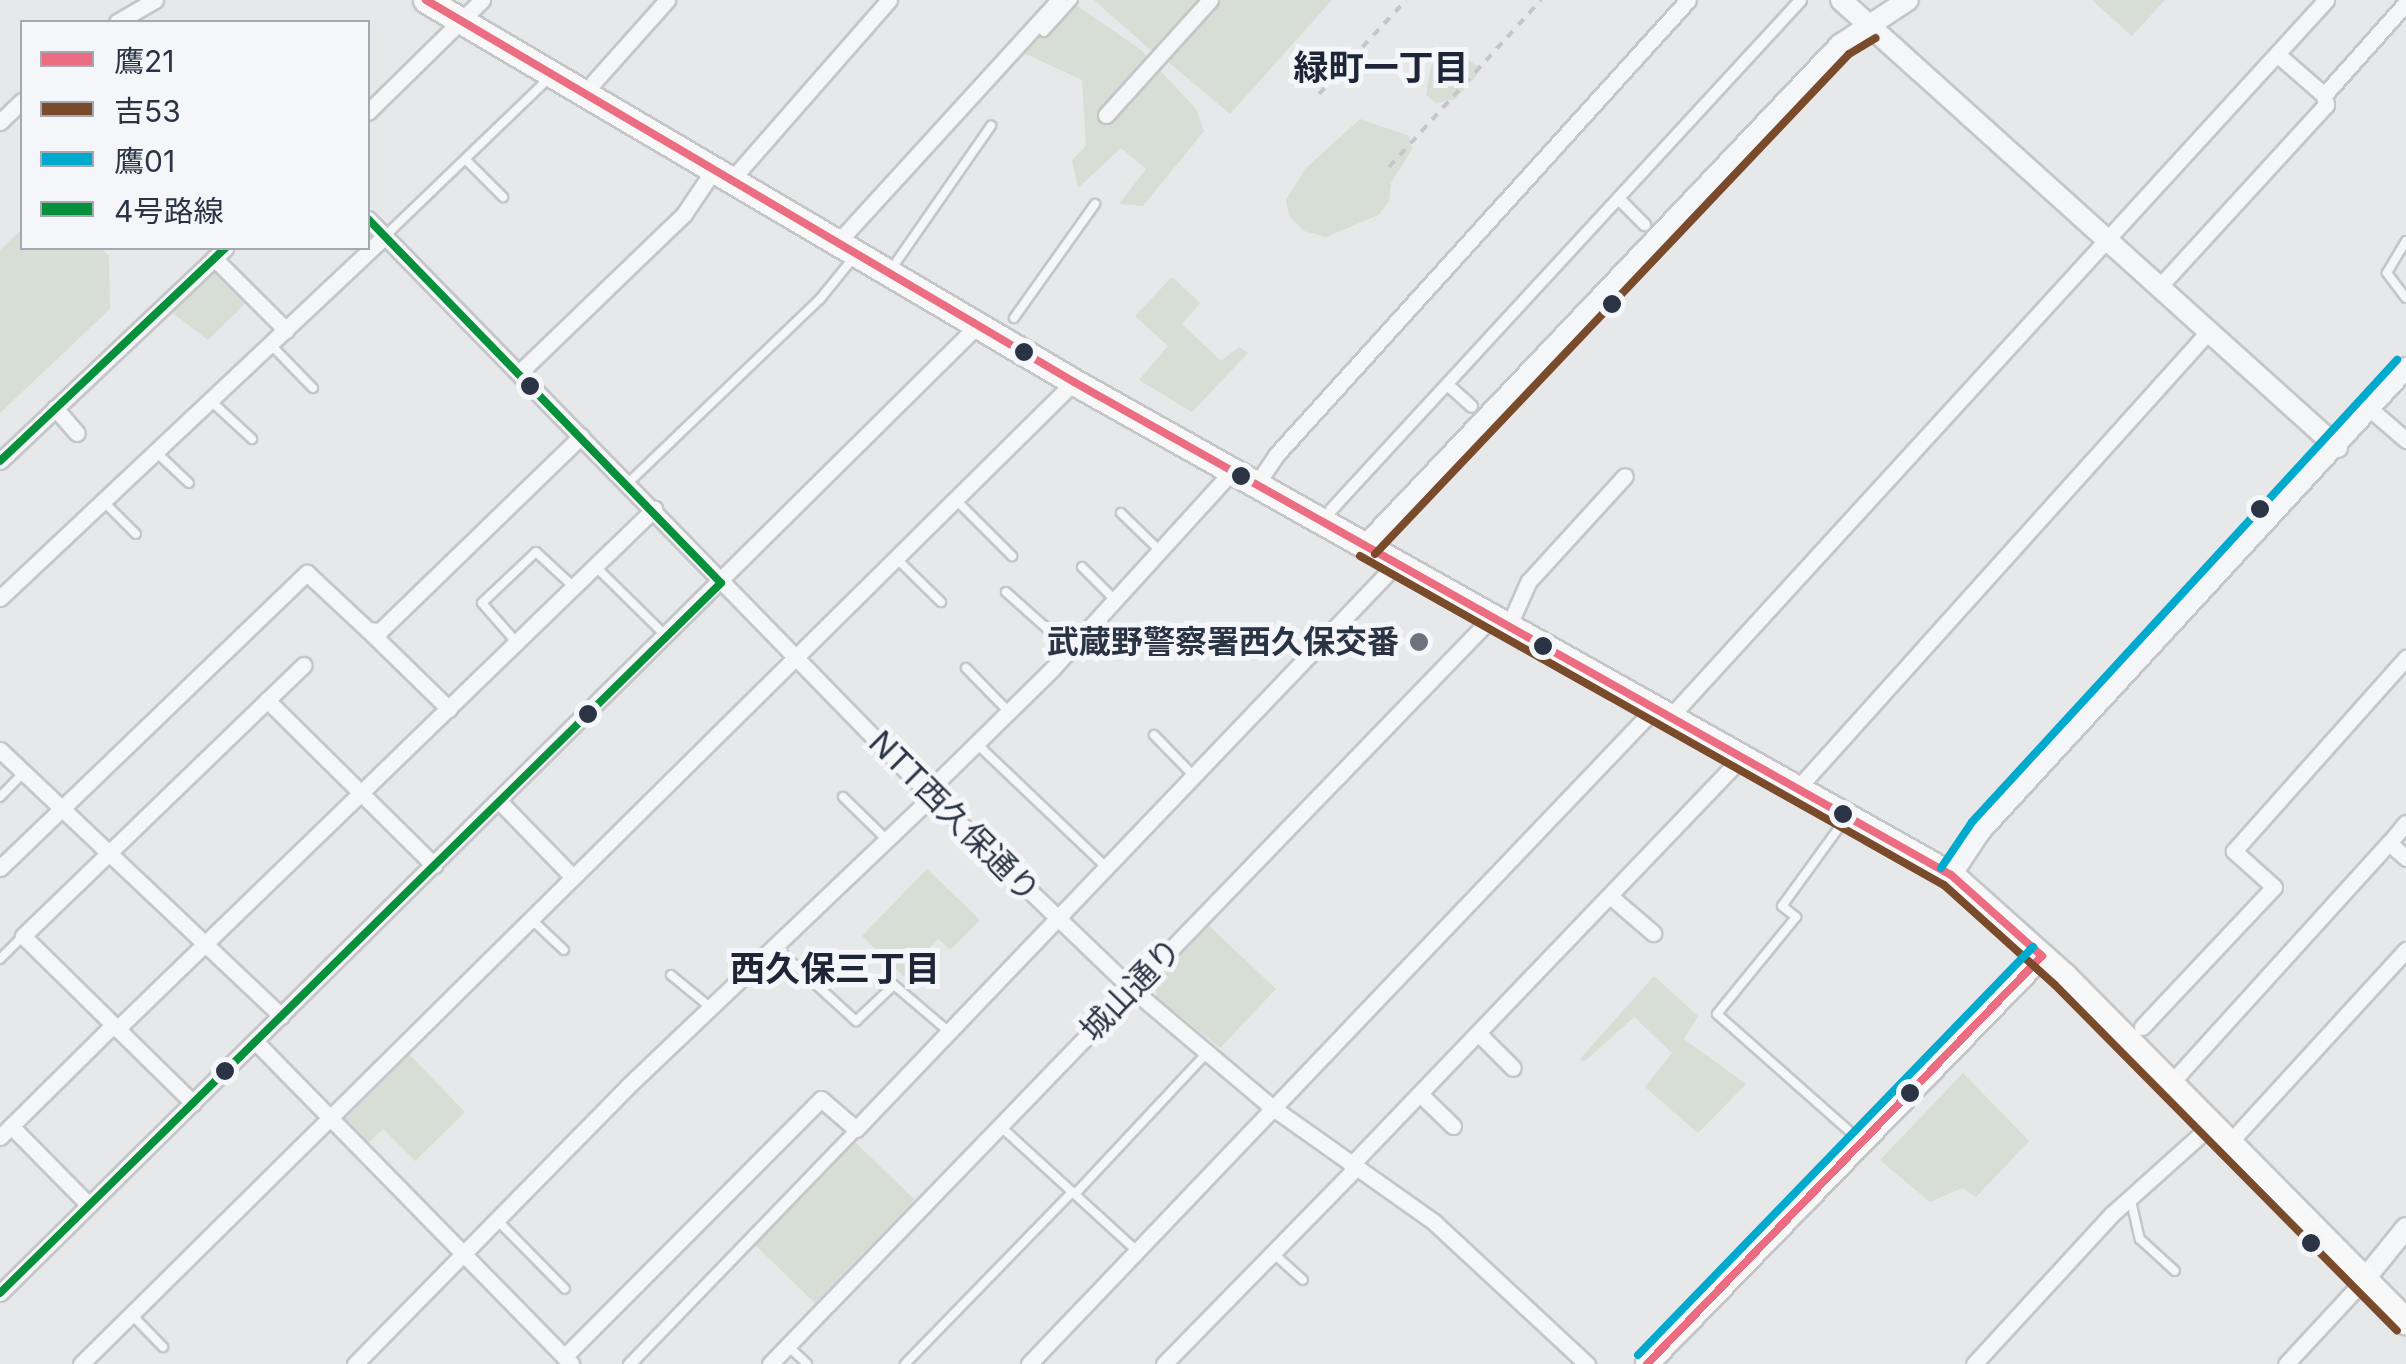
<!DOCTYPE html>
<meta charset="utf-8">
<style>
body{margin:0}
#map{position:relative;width:2406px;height:1364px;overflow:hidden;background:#e6e8ea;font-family:Inter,"Noto Sans JP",sans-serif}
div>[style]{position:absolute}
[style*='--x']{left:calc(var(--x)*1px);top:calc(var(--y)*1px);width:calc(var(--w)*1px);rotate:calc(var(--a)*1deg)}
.green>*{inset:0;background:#d6ded6}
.path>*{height:4px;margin-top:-2px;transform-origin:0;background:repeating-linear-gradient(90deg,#c5c6ca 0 8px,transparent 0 16px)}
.roads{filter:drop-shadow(2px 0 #c4c6c8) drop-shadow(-2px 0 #c4c6c8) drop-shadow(0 2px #c4c6c8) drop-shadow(0 -2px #c4c6c8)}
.service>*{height:8px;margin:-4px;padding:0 4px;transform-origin:4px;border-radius:4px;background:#f5f6f7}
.pedestrian>*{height:11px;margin:-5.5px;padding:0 5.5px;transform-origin:5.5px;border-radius:5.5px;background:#f5f6f7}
.minor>*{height:15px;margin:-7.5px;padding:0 7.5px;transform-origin:7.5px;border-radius:7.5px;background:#f5f6f7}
.tertiary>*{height:20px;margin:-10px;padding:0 10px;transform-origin:10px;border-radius:10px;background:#f5f6f7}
.secondary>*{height:22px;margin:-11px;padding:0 11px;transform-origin:11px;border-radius:11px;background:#f8f8f8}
.primary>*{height:25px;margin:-12.5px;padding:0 12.5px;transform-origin:12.5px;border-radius:12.5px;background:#f8f8f8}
.bus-1>*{height:8px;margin:-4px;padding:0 4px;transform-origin:4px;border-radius:4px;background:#ec6d81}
.bus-2>*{height:8px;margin:-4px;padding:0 4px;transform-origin:4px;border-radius:4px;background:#7a4b2a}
.bus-3>*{height:8px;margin:-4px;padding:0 4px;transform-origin:4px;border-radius:4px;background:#00a9ce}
.bus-4>*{height:8px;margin:-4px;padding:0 4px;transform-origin:4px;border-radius:4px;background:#06903b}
.dots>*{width:28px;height:28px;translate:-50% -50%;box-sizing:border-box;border:5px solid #f4f6f9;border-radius:50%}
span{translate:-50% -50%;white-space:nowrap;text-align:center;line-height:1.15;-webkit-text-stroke:10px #f4f6f9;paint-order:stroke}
.poi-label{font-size:32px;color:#2b3445;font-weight:700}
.right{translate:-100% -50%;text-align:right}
.street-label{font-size:32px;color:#2b3445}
.neighbourhood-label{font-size:35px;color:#1d2536;font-weight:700}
.legend{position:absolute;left:20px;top:20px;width:350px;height:230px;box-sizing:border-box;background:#f4f6f9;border:2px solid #a4a8b1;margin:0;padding:12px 18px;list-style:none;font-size:30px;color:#2b3445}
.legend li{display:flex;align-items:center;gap:20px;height:50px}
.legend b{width:50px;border:2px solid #a4a8b1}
</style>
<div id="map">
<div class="green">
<i style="clip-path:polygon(1069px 0,1141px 50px,1196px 109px,1204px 131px,1143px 206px,1119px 204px,1146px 169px,1121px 148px,1078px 188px,1072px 160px,1086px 146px,1082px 80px,1024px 53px)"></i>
<i style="clip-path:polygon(1094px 0,1202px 0,1154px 53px)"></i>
<i style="clip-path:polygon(1218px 0,1332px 0,1230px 114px,1165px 59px)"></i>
<i style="clip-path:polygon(2092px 0,2165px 0,2132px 36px)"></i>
<i style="clip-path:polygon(1457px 51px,1478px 67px,1477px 75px,1455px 99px,1436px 103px,1426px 95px,1431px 66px,1440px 55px)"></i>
<i style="clip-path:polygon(1360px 119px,1409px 136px,1412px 149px,1391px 183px,1389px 202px,1378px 215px,1326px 237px,1304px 231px,1289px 216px,1286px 200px,1305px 169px)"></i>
<i style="clip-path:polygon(22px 229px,22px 248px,101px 248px,109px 256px,110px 309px,0 413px,0 250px)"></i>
<i style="clip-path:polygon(212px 269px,249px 300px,208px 340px,170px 311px)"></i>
<i style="clip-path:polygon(1172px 277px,1200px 303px,1182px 324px,1221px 361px,1239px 347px,1248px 353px,1192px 412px,1139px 380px,1168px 346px,1135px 316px)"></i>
<i style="clip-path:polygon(927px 869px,980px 920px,950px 950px,938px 939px,930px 947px,941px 958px,914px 986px,862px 936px)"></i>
<i style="clip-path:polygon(1207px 924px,1276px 989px,1220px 1048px,1157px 997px,1154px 981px)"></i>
<i style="clip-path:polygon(1654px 976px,1698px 1016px,1684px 1039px,1746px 1084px,1698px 1133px,1645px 1087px,1672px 1053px,1634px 1017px,1584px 1062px,1580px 1059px)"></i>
<i style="clip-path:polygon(406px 1051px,465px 1112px,415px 1161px,383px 1129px,366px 1145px,343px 1121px,344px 1112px)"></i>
<i style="clip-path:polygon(1963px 1073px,2029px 1141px,1976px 1197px,1962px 1188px,1930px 1202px,1880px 1160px)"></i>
<i style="clip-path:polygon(854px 1141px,915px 1200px,815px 1303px,754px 1244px)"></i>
</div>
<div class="path">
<i style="--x:1319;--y:94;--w:128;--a:-47.2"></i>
<i style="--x:1389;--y:167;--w:226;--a:-47.7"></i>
</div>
<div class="roads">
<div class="service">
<i style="--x:1044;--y:32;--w:43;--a:-47.8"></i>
<i style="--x:465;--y:159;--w:54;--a:45"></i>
<i style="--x:385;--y:236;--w:219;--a:-43.9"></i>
<i style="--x:2406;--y:241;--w:37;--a:121"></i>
<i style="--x:2387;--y:273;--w:31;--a:53"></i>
<i style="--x:897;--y:261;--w:165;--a:-55.2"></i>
<i style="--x:1014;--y:318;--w:140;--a:-54.6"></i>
<i style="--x:271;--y:345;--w:60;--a:45.7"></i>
<i style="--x:211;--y:401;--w:56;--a:42.8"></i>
<i style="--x:156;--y:452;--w:45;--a:43.2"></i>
<i style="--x:628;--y:483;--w:266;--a:-43.8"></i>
<i style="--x:820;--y:299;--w:54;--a:-51"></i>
<i style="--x:957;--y:501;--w:78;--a:45"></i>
<i style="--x:104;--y:502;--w:45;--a:45"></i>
<i style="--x:1121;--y:513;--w:52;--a:44.2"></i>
<i style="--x:896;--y:558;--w:63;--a:44.4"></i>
<i style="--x:596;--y:567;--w:95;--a:44.6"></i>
<i style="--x:1082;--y:567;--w:45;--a:45"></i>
<i style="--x:1006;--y:592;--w:86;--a:41.7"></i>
<i style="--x:517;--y:643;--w:53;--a:-131.2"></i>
<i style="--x:482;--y:603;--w:74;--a:-43.4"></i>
<i style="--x:536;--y:552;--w:53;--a:42.7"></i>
<i style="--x:966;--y:668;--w:60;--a:45.7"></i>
<i style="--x:1154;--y:735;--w:56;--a:45.7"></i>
<i style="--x:978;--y:745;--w:177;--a:43.6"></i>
<i style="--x:0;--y:797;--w:35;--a:-46"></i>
<i style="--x:843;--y:797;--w:60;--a:44.3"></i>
<i style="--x:1838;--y:829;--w:95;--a:126"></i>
<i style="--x:1782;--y:906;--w:18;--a:38"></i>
<i style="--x:1796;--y:917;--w:125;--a:129.2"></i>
<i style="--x:1717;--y:1014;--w:175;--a:41.5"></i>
<i style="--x:531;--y:919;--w:45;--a:43.2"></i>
<i style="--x:775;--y:947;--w:110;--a:42.4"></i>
<i style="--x:856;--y:1021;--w:52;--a:-43.5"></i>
<i style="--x:894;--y:985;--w:71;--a:40.4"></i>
<i style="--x:0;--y:959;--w:33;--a:-45"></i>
<i style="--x:671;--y:975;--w:50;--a:39.4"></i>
<i style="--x:1000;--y:1126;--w:185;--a:42.4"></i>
<i style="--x:1075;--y:1194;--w:190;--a:-46.9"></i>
<i style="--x:2131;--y:1201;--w:39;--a:77"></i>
<i style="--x:2140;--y:1239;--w:47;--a:42.4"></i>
<i style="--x:498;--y:1221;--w:95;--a:45.4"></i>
<i style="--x:1273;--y:1253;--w:40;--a:42"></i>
<i style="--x:131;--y:1314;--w:46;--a:45.9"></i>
<i style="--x:788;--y:1346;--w:26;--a:43"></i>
<i style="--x:905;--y:1364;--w:240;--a:-45.8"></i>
</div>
<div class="pedestrian">
<i style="--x:1618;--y:198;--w:37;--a:45"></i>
<i style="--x:1448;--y:385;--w:31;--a:42"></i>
<i style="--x:1331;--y:509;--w:692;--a:-47.34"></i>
<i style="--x:629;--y:1364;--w:327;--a:-46"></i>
</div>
<div class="minor">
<i style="--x:117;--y:22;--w:44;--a:-30.1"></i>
<i style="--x:2277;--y:54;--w:62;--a:41.1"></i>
<i style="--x:594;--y:82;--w:110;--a:-48.3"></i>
<i style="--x:368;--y:112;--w:160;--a:-44.5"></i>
<i style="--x:1106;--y:115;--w:155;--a:-47.9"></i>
<i style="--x:0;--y:122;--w:30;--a:-44"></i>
<i style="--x:733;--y:178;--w:237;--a:-48.8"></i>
<i style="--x:368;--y:219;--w:801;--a:45.71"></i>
<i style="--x:927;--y:792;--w:284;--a:43.9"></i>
<i style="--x:1132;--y:989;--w:185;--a:40.2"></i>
<i style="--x:1273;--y:1108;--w:197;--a:35.3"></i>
<i style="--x:1434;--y:1222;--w:209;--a:42.9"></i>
<i style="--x:838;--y:242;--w:328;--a:-47.6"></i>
<i style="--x:214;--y:258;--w:102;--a:45"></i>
<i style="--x:2159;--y:287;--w:247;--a:-47.5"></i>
<i style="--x:2326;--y:105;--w:10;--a:-101"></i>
<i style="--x:2324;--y:95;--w:123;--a:-48.3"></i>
<i style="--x:519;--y:373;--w:229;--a:-43.9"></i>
<i style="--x:684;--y:214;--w:55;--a:-56"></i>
<i style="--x:55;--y:408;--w:33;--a:49"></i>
<i style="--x:2370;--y:409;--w:48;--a:40.7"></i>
<i style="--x:0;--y:461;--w:310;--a:-43.4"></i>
<i style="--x:1256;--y:485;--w:37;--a:-56"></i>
<i style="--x:1277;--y:454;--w:612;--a:-47.85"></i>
<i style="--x:0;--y:598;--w:528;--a:-43.24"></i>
<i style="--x:1514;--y:614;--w:36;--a:-66"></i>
<i style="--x:1529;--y:581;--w:142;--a:-47.6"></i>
<i style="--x:368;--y:630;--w:113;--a:44.3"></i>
<i style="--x:267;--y:700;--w:235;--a:44.7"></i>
<i style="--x:1670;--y:717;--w:972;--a:-47.54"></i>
<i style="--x:0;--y:750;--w:387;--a:43.4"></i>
<i style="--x:1797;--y:789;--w:615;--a:-48.03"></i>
<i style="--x:927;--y:792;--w:177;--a:-44.5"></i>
<i style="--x:1053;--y:668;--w:266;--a:-47.7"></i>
<i style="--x:499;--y:801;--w:105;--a:45.8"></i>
<i style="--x:2389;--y:843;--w:26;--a:-50"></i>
<i style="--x:0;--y:868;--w:426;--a:-43.9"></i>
<i style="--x:307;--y:573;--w:83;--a:43.1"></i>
<i style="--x:368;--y:630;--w:12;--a:5"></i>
<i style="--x:380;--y:631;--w:280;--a:-44.1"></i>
<i style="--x:1610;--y:896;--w:57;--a:40.7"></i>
<i style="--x:2142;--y:1027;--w:192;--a:-46.7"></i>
<i style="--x:2274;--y:887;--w:54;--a:-138"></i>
<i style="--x:2234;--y:851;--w:259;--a:-48.3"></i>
<i style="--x:117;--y:1029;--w:748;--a:-44.08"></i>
<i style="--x:1478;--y:1033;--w:49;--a:45"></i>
<i style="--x:255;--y:1041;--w:452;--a:45.6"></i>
<i style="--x:2171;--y:1083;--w:324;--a:-47.8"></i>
<i style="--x:2389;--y:843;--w:23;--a:41"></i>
<i style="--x:1420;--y:1094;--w:46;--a:44.1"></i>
<i style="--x:193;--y:1103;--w:238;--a:-135.5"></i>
<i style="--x:23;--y:936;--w:390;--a:-44"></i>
<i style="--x:11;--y:1126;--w:111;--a:45.4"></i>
<i style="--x:0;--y:1137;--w:159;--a:-44.7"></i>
<i style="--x:2229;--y:1143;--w:262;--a:-47.5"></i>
<i style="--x:1351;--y:1165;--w:564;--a:-46.22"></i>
<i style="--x:0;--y:1293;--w:1376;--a:-44.71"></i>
<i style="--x:564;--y:1357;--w:364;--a:-45.1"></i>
<i style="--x:821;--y:1099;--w:46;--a:40.6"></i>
<i style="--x:856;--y:1129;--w:783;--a:-46.29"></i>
<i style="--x:81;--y:1364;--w:1397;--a:-44.68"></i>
<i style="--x:355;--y:1364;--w:388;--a:-45.5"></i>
<i style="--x:627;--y:1087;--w:421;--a:-43.6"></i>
<i style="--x:770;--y:1364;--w:1040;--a:-45.97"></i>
<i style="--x:1029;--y:1364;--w:907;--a:-46.34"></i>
<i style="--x:1164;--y:1364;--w:273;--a:-45.6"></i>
<i style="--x:1974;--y:1364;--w:204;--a:-47.4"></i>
<i style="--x:2112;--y:1214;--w:132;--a:-41.9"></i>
<i style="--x:2286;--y:1364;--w:113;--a:-47.1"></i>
</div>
<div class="tertiary">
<i style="--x:1841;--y:0;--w:668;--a:42.03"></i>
<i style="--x:1366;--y:545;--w:690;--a:-46.53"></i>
<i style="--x:1841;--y:44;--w:80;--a:-33.3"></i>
<i style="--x:1951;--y:875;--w:54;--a:-56.3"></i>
<i style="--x:1981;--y:830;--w:628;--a:-47.39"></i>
<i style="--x:2363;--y:1281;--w:68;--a:-50.9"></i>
</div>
<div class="secondary">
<i style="--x:1647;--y:1364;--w:568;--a:-45.93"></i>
</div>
<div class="primary">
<i style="--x:426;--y:0;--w:752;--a:30.52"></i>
<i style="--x:1074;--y:382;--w:1006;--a:29.34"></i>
<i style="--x:1951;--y:875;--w:152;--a:41.8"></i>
<i style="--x:2064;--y:976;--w:486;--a:45.3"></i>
</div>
</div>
<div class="bus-1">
<i style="--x:426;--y:0;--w:752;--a:30.52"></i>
<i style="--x:1074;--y:382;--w:1006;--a:29.34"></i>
<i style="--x:1951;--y:875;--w:122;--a:41.7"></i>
<i style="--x:1647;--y:1364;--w:568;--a:-45.93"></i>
</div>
<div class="bus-2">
<i style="--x:1375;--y:554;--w:689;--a:-46.53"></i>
<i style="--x:1849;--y:54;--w:31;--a:-31"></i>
<i style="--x:1360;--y:556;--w:670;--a:29.4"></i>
<i style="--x:1944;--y:885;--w:149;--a:42"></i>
<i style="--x:2055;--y:985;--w:486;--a:45.3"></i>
</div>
<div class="bus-3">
<i style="--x:1941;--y:868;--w:55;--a:-56"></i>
<i style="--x:1972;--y:822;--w:628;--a:-47.39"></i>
<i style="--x:1638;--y:1355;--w:568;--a:-45.93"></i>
</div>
<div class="bus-4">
<i style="--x:0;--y:461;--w:310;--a:-43.4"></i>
<i style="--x:0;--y:1293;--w:1012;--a:-44.56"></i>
<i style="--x:721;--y:583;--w:507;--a:-134.12"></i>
</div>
<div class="dots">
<i style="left:1612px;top:304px;background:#2b3445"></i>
<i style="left:1024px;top:352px;background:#2b3445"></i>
<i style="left:530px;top:386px;background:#2b3445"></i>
<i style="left:1241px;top:476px;background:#2b3445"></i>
<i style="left:2260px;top:509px;background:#2b3445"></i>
<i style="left:1419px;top:642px;background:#6c737f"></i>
<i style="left:1543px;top:646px;background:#2b3445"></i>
<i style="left:588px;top:714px;background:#2b3445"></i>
<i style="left:1843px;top:814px;background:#2b3445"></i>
<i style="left:225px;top:1071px;background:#2b3445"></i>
<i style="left:1910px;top:1093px;background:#2b3445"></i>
<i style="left:2311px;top:1243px;background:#2b3445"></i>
</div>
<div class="poi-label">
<span class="right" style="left:1399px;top:642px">武蔵野警察署西久保交番</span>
</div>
<div class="street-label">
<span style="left:954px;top:817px;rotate:45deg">NTT西久保通り</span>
<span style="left:1131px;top:990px;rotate:-46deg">城山通り</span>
</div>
<div class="neighbourhood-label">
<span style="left:1381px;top:67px">緑町一丁目</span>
<span style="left:835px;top:968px">西久保三丁目</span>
</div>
<ul class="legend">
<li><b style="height:12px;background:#ec6d81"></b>鷹21</li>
<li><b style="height:12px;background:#7a4b2a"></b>吉53</li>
<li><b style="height:12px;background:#00a9ce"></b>鷹01</li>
<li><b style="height:12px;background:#06903b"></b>4号路線</li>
</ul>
</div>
